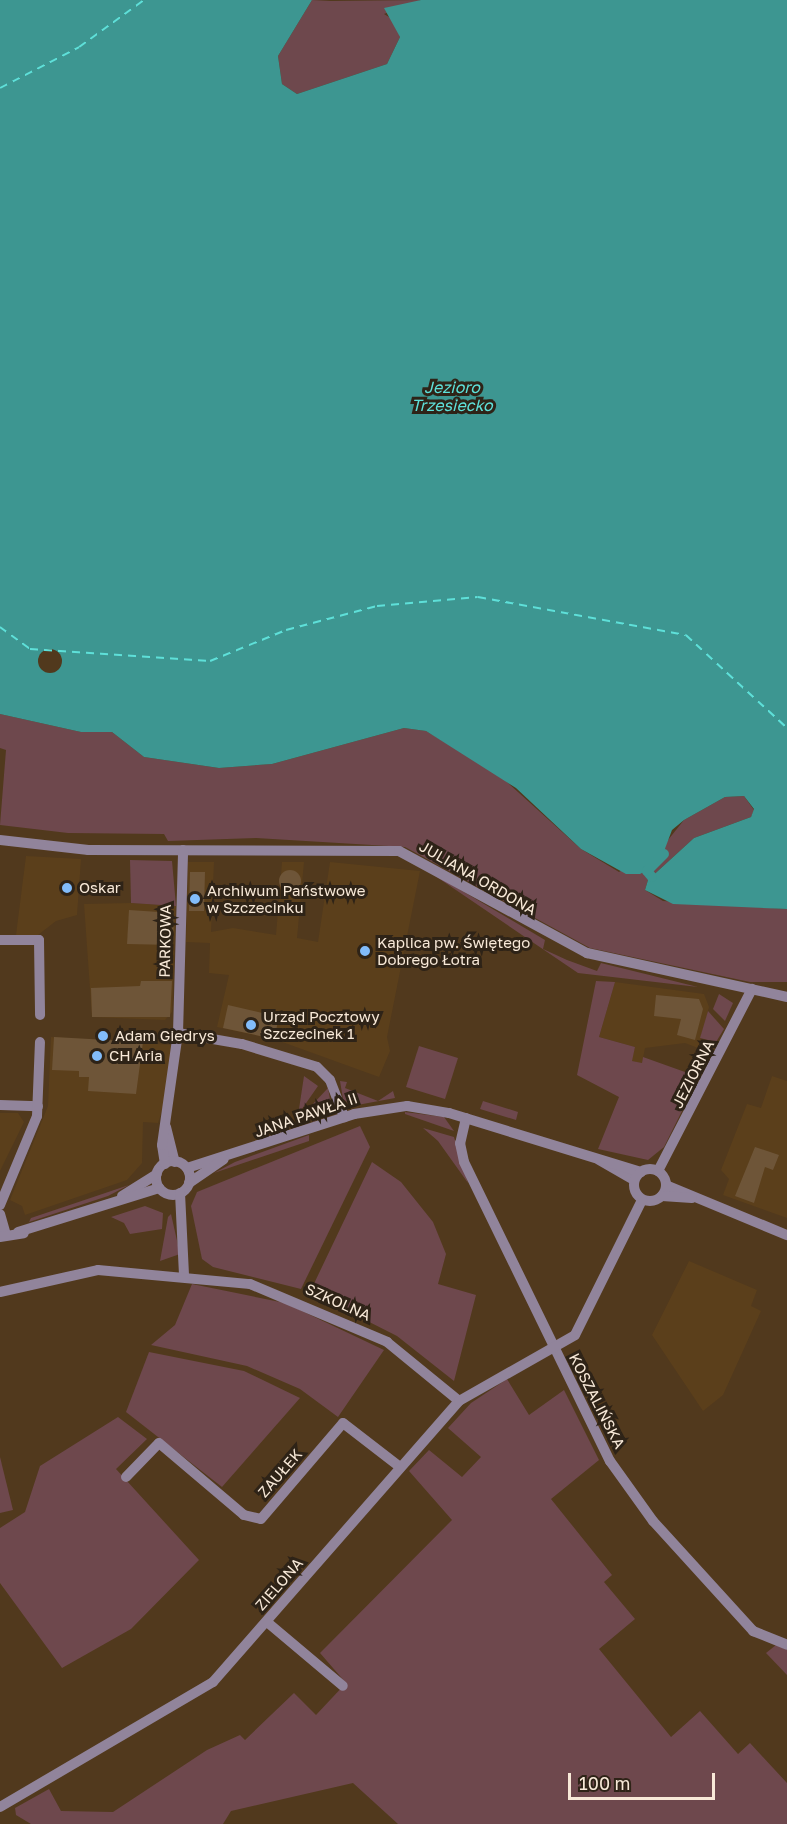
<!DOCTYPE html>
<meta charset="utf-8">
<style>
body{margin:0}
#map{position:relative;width:787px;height:1824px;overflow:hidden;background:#51391d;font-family:"Golos Text",sans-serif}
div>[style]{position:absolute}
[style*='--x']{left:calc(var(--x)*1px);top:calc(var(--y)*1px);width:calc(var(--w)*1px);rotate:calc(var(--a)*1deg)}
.built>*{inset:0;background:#5b3f1b}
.green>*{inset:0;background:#6e484d}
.water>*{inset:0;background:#3d9691}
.pier>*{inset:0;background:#51391d}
.round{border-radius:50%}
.canal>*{height:10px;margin:-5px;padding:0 5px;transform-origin:5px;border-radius:5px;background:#3d9691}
.ferry>*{height:1.5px;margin-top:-0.75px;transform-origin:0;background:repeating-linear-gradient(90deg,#5ee0d9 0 8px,transparent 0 14px)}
.building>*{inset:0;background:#6e5538}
.minor>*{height:10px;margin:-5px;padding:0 5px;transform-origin:5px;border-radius:5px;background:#91849b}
.minor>.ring{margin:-5px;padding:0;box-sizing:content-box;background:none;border:10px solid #91849b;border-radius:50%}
.dots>*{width:16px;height:16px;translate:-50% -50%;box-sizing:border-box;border:3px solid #2e2317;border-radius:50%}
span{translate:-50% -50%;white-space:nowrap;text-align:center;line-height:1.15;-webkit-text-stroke:6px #2e2317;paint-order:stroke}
.street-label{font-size:15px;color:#f8e9d8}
.poi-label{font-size:15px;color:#f8e9d8}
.left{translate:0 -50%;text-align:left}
.water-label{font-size:16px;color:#5ee0d9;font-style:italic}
.scale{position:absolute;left:568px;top:1773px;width:147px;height:27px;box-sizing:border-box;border:3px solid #f8e9d8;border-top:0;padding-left:8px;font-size:18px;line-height:21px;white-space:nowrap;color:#f8e9d8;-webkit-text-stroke:4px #2e2317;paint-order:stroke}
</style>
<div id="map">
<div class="built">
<i style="clip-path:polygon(26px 856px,81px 859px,77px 915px,56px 921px,38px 935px,16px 935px)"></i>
<i style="clip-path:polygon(188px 862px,214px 862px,211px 932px,233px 928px,276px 935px,282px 862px,304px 862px,297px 938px,318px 942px,330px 862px,420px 871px,387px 1037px,390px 1051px,379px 1077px,274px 1039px,217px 1027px,229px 975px,209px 973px,210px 943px,186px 942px)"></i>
<i style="clip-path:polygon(131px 903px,176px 906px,172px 1012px,165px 1020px,92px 1017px,84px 904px)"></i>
<i style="clip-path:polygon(615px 982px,704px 994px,709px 1007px,698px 1048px,685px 1043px,645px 1048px,642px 1063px,631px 1061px,635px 1047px,599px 1037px)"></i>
<i style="clip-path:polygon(51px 1037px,172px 1045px,165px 1101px,158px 1123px,143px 1122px,142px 1163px,127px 1180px,25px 1215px,22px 1206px,10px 1200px,48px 1106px)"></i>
<i style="clip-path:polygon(772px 1076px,787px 1081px,787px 1218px,723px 1195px,729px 1179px,721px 1170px,747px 1104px,761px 1108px)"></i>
<i style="clip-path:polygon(0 1113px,18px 1113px,24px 1122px,0 1171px)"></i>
<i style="clip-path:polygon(689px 1261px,757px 1290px,751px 1306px,761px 1311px,723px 1395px,703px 1411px,652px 1335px)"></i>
</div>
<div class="green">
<i style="clip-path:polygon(312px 0,331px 1px,421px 0,384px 14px,394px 20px,400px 37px,387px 64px,297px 94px,282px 84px,278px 56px)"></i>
<i style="clip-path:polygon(0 714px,81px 732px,112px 732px,144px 757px,219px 768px,272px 764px,404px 728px,426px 731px,497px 773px,581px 849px,619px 872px,668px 840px,684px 820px,725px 797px,744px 796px,754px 810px,751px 817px,694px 838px,648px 880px,645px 890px,663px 901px,787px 909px,787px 982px,750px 982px,590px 948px,405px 847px,256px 838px,168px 841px,164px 834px,68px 833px,0 825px,6px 750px,0 748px)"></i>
<i style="clip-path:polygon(130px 860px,172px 861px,176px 906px,131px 903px)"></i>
<i style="clip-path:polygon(425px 869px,545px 940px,543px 949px,567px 960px,597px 971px,601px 963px,698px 987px,578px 973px)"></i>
<i style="clip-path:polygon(596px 981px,615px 982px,599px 1037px,635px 1047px,632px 1061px,642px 1063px,643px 1057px,699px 1077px,664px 1147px,648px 1160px,598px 1149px,619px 1097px,577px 1075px)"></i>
<i style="clip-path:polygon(719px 994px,733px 1003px,725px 1021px,713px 1009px)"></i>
<i style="clip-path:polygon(708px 1011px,724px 1029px,716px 1042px,700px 1038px)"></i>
<i style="clip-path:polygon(419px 1046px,458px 1058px,445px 1099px,406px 1087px)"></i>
<i style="clip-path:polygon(304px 1076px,318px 1086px,295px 1119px,293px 1114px,299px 1109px)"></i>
<i style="clip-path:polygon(340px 1081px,347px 1082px,345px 1088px,378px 1101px,393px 1091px,395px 1098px,352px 1106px,343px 1099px)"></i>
<i style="clip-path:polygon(328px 1088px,332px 1110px,313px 1122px,312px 1105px)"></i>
<i style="clip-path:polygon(483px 1101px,518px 1112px,516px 1120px,480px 1109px)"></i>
<i style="clip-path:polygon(405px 1112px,444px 1117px,454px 1131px,405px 1114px)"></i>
<i style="clip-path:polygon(360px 1126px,370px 1147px,301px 1289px,213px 1267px,202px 1259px,191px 1206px,197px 1192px)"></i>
<i style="clip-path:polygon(423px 1128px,454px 1137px,468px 1183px,438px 1141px)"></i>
<i style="clip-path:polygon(309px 1135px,309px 1141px,214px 1173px,235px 1162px)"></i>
<i style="clip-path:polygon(372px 1162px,401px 1182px,433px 1222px,446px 1254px,438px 1284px,476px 1295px,454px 1381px,397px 1336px,310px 1292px)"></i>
<i style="clip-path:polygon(129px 1185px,108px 1196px,29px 1222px,31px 1218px)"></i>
<i style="clip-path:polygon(145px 1206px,163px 1213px,162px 1229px,130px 1234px,124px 1223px,111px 1217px)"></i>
<i style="clip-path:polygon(171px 1214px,180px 1254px,160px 1261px,168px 1217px)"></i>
<i style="clip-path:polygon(192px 1284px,285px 1303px,384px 1350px,338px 1417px,300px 1389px,247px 1366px,151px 1345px,175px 1325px)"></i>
<i style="clip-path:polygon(149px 1352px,244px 1371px,300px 1398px,222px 1487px,126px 1412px)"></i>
<i style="clip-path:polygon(507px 1379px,529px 1415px,564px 1390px,599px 1460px,551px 1499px,612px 1575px,604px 1582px,635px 1619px,599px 1649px,671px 1737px,700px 1711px,738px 1754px,750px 1743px,787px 1783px,787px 1824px,398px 1824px,353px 1783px,231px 1811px,223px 1824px,31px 1824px,16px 1815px,15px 1808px,49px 1789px,61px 1811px,113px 1812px,207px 1750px,240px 1735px,245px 1740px,294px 1693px,316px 1715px,346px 1683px,320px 1653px,452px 1520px,409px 1471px,429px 1450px,462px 1477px,481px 1457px,448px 1428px,471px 1403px)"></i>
<i style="clip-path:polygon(118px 1417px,147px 1439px,116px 1469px,199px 1560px,131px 1629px,62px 1668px,0 1583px,0 1528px,25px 1512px,40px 1466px)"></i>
<i style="clip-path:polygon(0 1457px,13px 1510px,0 1513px)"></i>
<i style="clip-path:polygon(776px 1645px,787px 1650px,787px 1675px,766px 1653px)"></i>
</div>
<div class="water">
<i style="clip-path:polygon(0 0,312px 0,278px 56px,282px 84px,297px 94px,387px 64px,400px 37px,384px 8px,421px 0,787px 0,787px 909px,673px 904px,645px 890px,648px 880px,694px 838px,751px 817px,754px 809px,744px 796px,725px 797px,684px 820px,672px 830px,660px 862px,640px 874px,626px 874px,581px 849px,516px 788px,426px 731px,404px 728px,272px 764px,219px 768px,144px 757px,112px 732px,81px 732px,0 714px)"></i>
</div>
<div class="pier">
<i class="round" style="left:38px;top:649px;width:24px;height:24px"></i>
</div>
<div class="canal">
<i style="--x:652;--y:877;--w:8;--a:-130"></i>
<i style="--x:647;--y:871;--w:24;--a:-45"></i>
</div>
<div class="ferry">
<i style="--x:0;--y:88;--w:89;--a:-27.4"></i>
<i style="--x:79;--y:47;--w:80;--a:-35.9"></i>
<i style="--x:0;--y:627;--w:37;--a:36"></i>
<i style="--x:30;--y:649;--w:180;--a:3.8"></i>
<i style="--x:210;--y:661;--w:82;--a:-22.2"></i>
<i style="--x:286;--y:630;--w:94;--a:-14.8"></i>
<i style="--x:377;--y:606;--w:101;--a:-5.1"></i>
<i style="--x:478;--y:597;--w:211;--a:10.4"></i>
<i style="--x:686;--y:635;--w:137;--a:42.6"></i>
</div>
<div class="building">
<i class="round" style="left:279px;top:870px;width:22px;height:22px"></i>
<i style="clip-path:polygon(190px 872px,205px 872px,204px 911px,189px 911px)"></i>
<i style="clip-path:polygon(129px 910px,174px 913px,173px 945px,127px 944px)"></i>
<i style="clip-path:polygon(141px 981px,172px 981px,170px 1017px,92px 1017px,91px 988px,140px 986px)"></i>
<i style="clip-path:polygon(656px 995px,699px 999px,703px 1009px,695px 1040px,677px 1035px,681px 1019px,654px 1016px)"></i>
<i style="clip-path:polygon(228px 1005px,279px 1017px,274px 1039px,223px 1028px)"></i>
<i style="clip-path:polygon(54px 1037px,143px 1042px,136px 1094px,88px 1091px,89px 1077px,79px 1077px,79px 1071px,52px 1070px)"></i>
<i style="clip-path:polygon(755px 1147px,779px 1155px,773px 1170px,765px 1167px,754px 1203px,735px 1196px)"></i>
</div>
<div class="minor">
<i style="--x:0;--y:840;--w:89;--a:6.5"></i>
<i style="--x:88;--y:850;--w:311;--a:0.2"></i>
<i style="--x:399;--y:851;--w:214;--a:28.5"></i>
<i style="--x:587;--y:953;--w:205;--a:12.4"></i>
<i style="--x:0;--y:940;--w:39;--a:0"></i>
<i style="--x:39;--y:940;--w:75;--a:89.2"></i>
<i style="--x:178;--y:1033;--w:65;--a:9.8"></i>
<i style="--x:242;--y:1044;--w:78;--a:17"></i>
<i style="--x:317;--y:1067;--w:18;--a:45"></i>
<i style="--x:330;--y:1080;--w:40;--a:69"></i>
<i style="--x:0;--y:1105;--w:38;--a:2"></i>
<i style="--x:466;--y:1118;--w:26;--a:103"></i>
<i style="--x:460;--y:1143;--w:19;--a:78"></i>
<i style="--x:464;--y:1162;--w:333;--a:64"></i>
<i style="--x:610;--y:1461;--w:74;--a:54.4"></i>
<i style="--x:653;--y:1521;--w:149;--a:47.7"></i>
<i style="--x:753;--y:1631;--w:37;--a:22"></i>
<i style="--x:166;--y:1127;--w:36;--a:76"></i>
<i style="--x:599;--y:1160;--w:40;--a:29.7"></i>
<i class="ring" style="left:156px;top:1161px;width:24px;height:24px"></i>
<i style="--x:165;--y:1164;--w:19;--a:-99"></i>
<i style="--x:162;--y:1145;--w:113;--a:-81.9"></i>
<i style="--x:178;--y:1033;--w:183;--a:-88.4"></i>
<i style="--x:187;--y:1168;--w:176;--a:-17.9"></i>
<i style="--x:354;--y:1114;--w:54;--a:-8.6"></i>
<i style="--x:407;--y:1106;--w:43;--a:9.5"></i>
<i style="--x:449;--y:1113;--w:201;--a:17.1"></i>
<i class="ring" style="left:634px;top:1169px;width:22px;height:22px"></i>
<i style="--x:658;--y:1171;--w:205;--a:-62.7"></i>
<i style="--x:189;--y:1183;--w:42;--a:-34.4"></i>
<i style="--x:666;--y:1185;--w:131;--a:22.5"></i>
<i style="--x:180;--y:1193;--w:82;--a:87.2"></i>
<i style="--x:122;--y:1196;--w:41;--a:-32.2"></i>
<i style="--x:662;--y:1196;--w:30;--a:4"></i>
<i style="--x:0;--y:1205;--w:96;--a:-67.4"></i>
<i style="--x:37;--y:1116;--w:74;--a:-87.7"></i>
<i style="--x:0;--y:1214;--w:22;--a:74"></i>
<i style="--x:18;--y:1232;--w:148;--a:-17.3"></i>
<i style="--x:0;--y:1237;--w:24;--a:-9"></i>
<i style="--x:0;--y:1292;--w:100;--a:-12.7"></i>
<i style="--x:98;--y:1270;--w:153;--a:5.3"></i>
<i style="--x:250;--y:1284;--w:149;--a:22.9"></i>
<i style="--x:387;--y:1342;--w:93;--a:39.3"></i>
<i style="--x:126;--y:1477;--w:47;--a:-45.9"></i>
<i style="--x:159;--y:1443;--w:111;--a:40.3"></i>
<i style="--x:244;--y:1515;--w:17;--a:13"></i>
<i style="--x:261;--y:1519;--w:126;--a:-49.5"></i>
<i style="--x:343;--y:1423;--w:72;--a:37.7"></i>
<i style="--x:267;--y:1622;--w:99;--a:40.1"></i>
<i style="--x:0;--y:1807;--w:247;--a:-30.4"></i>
<i style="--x:213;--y:1682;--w:373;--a:-48.8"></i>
<i style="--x:459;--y:1401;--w:133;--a:-29.6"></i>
<i style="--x:575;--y:1335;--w:151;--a:-63.6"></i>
</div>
<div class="dots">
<i style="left:67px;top:888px;background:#82bcfa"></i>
<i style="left:195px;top:899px;background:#82bcfa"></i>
<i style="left:365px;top:951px;background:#82bcfa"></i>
<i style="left:251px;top:1025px;background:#82bcfa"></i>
<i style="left:103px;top:1036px;background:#82bcfa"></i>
<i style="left:97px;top:1056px;background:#82bcfa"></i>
</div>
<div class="street-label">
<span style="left:478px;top:878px;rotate:30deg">JULIANA ORDONA</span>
<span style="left:165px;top:941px;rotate:-89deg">PARKOWA</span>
<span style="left:693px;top:1074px;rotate:-63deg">JEZIORNA</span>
<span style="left:306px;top:1115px;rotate:-19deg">JANA PAWŁA II</span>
<span style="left:338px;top:1302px;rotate:24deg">SZKOLNA</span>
<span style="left:597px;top:1401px;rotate:63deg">KOSZALIŃSKA</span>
<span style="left:280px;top:1473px;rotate:-49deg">ZAUŁEK</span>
<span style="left:279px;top:1584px;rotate:-49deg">ZIELONA</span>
</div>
<div class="poi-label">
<span class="left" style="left:79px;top:888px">Oskar</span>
<span class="left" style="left:207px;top:899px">Archiwum Państwowe<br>w Szczecinku</span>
<span class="left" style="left:377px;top:951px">Kaplica pw. Świętego<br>Dobrego Łotra</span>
<span class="left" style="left:263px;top:1025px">Urząd Pocztowy<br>Szczecinek 1</span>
<span class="left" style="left:115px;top:1036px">Adam Giedrys</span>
<span class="left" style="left:109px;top:1056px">CH Aria</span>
</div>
<div class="water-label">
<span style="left:452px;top:396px">Jezioro<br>Trzesiecko</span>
</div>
<div class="scale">100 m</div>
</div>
